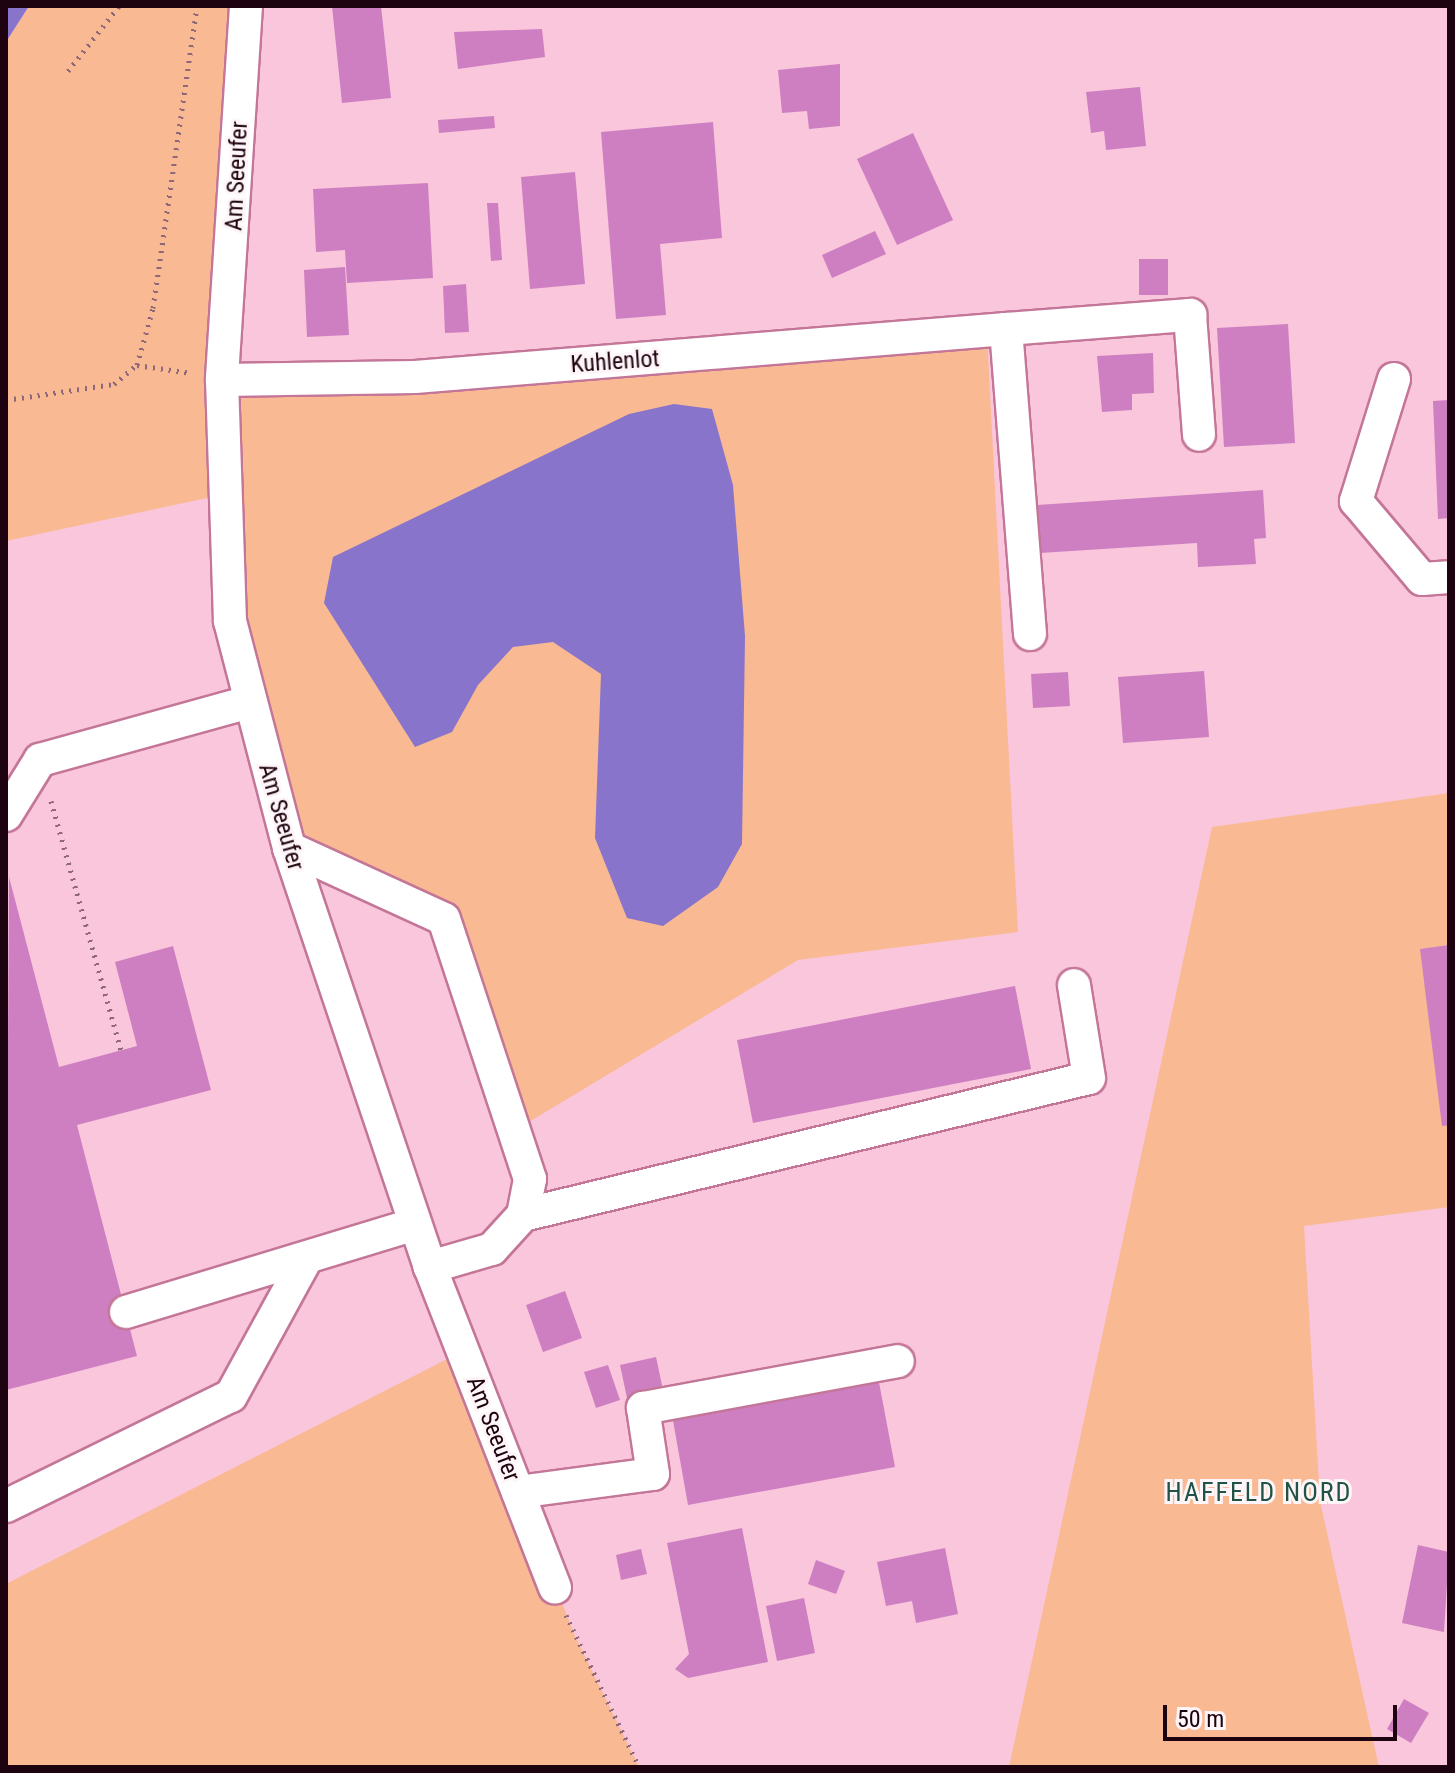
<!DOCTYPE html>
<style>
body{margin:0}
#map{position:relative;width:1455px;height:1773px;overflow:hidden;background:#f9c6db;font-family:"Roboto Condensed",sans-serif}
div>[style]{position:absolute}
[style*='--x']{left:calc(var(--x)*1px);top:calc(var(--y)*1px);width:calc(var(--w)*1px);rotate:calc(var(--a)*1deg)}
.green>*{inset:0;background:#f9b993}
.water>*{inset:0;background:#8874cb}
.building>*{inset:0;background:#ce7fc2}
.path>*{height:5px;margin-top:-2.5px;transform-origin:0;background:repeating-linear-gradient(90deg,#8e6878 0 2px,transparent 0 8px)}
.roads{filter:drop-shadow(2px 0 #c47698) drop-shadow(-2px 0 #c47698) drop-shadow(0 2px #c47698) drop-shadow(0 -2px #c47698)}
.minor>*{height:32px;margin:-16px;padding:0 16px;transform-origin:16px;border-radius:16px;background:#fff}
span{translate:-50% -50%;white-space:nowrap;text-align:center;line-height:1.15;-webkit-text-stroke:6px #fef5f8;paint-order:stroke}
.street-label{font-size:24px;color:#1d030f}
.neighbourhood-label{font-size:26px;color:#205345;letter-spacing:2px}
.frame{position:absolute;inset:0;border:8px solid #1d030f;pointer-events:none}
.scale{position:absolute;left:1163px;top:1705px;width:234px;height:36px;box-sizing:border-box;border:4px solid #1d030f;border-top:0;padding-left:10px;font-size:24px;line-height:28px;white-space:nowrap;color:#1d030f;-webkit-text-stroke:6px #fef5f8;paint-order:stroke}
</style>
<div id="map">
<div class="green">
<i style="clip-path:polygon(29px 6px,246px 6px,222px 379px,987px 336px,1018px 932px,798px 960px,514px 1131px,443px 919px,289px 848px,221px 495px,6px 541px,6px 42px)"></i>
<i style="clip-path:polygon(1449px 793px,1449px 1207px,1304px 1226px,1320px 1501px,1379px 1767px,1009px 1767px,1212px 827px)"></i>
<i style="clip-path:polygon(463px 1351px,575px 1636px,639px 1767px,6px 1767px,6px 1584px)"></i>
</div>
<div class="water">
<i style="clip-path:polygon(6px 6px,29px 6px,6px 42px)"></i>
<i style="clip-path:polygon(674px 404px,712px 409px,733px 485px,745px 636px,742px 844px,718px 887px,663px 926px,627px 918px,595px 838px,601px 674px,553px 642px,513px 647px,478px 685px,452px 732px,415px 747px,324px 603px,333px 557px,629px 414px)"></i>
</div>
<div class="building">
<i style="clip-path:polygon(332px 6px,381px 6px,391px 98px,342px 103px)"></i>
<i style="clip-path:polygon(542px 29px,545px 57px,458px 69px,454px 32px)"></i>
<i style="clip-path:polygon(840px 64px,840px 126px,809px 129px,807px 111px,782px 113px,778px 70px)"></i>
<i style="clip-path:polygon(1140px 87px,1146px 146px,1106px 150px,1104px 131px,1091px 133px,1086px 92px)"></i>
<i style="clip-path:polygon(494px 116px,495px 128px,439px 133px,438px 120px)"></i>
<i style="clip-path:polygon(713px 122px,722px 238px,660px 244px,666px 315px,616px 319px,601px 132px)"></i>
<i style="clip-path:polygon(913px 133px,953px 220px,897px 245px,857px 159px)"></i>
<i style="clip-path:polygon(575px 172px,585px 284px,530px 289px,521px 177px)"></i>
<i style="clip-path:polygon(428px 183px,433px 278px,347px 283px,345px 250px,316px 252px,313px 189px)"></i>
<i style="clip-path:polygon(487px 203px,498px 203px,502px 260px,491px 261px)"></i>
<i style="clip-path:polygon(875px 231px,886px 254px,832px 278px,822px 255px)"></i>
<i style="clip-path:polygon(1139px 259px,1168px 259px,1168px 295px,1139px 295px)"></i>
<i style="clip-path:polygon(345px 267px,349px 335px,307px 337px,304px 270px)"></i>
<i style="clip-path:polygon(466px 284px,469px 332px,445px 333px,443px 286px)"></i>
<i style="clip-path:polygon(1288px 324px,1295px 443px,1224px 447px,1217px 328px)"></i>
<i style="clip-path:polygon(1153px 353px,1154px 393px,1132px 394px,1132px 410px,1102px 412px,1097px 356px)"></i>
<i style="clip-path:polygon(1449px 400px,1449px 518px,1438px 519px,1433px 401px)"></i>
<i style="clip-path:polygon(1263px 490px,1266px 538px,1254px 539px,1256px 564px,1198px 567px,1197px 543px,1040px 553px,1037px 505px)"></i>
<i style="clip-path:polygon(1204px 671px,1209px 737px,1123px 743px,1118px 677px)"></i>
<i style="clip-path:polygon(1068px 672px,1070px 706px,1033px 708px,1031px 674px)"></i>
<i style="clip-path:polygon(9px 877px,59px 1067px,137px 1046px,115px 962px,173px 946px,211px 1090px,77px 1125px,137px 1356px,6px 1390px)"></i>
<i style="clip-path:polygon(1449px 945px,1449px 1125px,1442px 1126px,1420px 949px)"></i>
<i style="clip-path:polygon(1015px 986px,1031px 1069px,753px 1123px,737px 1040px)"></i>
<i style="clip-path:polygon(565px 1291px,582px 1338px,543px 1352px,526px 1305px)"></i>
<i style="clip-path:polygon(656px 1357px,663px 1390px,627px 1398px,620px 1365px)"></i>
<i style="clip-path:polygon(608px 1365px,620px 1400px,596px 1408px,584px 1372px)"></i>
<i style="clip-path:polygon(878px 1377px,895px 1467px,688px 1505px,672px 1415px)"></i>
<i style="clip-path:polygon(742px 1528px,768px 1662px,688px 1678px,675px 1669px,689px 1654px,667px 1543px)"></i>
<i style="clip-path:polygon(1418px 1545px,1449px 1552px,1444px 1632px,1402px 1623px)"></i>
<i style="clip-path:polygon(945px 1548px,958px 1614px,916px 1623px,912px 1601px,886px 1606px,877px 1562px)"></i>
<i style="clip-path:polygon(641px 1549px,647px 1574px,621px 1580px,616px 1555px)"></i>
<i style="clip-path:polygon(816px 1560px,845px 1571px,836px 1594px,808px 1584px)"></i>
<i style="clip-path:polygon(804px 1598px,815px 1653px,777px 1661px,766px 1606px)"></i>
<i style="clip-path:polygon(1404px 1699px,1429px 1713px,1411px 1743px,1387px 1729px)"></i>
</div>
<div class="path">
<i style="--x:68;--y:71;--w:83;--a:-51.9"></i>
<i style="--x:137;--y:365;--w:55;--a:8.4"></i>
<i style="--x:6;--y:400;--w:109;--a:-8.4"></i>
<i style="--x:114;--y:384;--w:30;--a:-40"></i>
<i style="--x:137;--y:365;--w:59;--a:-74.3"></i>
<i style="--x:153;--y:308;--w:305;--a:-81.7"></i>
<i style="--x:51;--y:801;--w:259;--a:74.3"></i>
<i style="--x:566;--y:1615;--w:169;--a:64.3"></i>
</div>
<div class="roads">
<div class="minor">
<i style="--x:246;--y:6;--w:375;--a:93.7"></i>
<i style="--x:222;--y:380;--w:241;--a:88.1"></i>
<i style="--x:230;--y:621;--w:235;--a:75.4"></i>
<i style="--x:289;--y:848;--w:442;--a:71.4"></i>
<i style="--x:430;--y:1267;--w:344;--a:68.7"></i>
<i style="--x:1394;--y:379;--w:128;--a:107.3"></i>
<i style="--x:1356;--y:501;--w:102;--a:49.8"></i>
<i style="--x:1422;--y:579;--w:27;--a:-4"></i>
<i style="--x:222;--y:380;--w:193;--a:-0.9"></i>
<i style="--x:415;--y:377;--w:593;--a:-4.64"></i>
<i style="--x:1030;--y:634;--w:306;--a:-94.5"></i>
<i style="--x:1006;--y:329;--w:185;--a:-4.4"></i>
<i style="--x:1190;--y:315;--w:120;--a:85.7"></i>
<i style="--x:6;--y:815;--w:65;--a:-58.3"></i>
<i style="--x:40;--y:760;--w:217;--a:-15.5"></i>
<i style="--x:289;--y:848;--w:170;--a:24.6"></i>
<i style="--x:444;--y:919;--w:274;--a:71.7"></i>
<i style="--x:530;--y:1179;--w:37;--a:101"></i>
<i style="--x:523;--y:1215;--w:46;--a:132.4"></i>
<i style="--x:492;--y:1249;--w:65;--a:163.8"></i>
<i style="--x:523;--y:1215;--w:582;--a:-13.61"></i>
<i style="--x:1089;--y:1078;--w:94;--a:-99.2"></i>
<i style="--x:126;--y:1312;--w:302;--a:-16.9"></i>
<i style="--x:518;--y:1492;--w:136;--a:-7.6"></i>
<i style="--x:653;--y:1474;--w:67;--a:-98.6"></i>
<i style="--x:643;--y:1408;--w:259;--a:-10.4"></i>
<i style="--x:6;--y:1506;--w:250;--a:-26.1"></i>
<i style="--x:231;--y:1396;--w:156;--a:-61.3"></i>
</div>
</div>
<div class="street-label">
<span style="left:237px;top:176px;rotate:-87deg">Am Seeufer</span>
<span style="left:615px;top:362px;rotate:-4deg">Kuhlenlot</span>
<span style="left:281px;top:817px;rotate:74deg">Am Seeufer</span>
<span style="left:493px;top:1429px;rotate:69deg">Am Seeufer</span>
</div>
<div class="neighbourhood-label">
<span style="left:1259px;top:1493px">HAFFELD NORD</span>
</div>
<div class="frame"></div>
<div class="scale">50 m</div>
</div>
